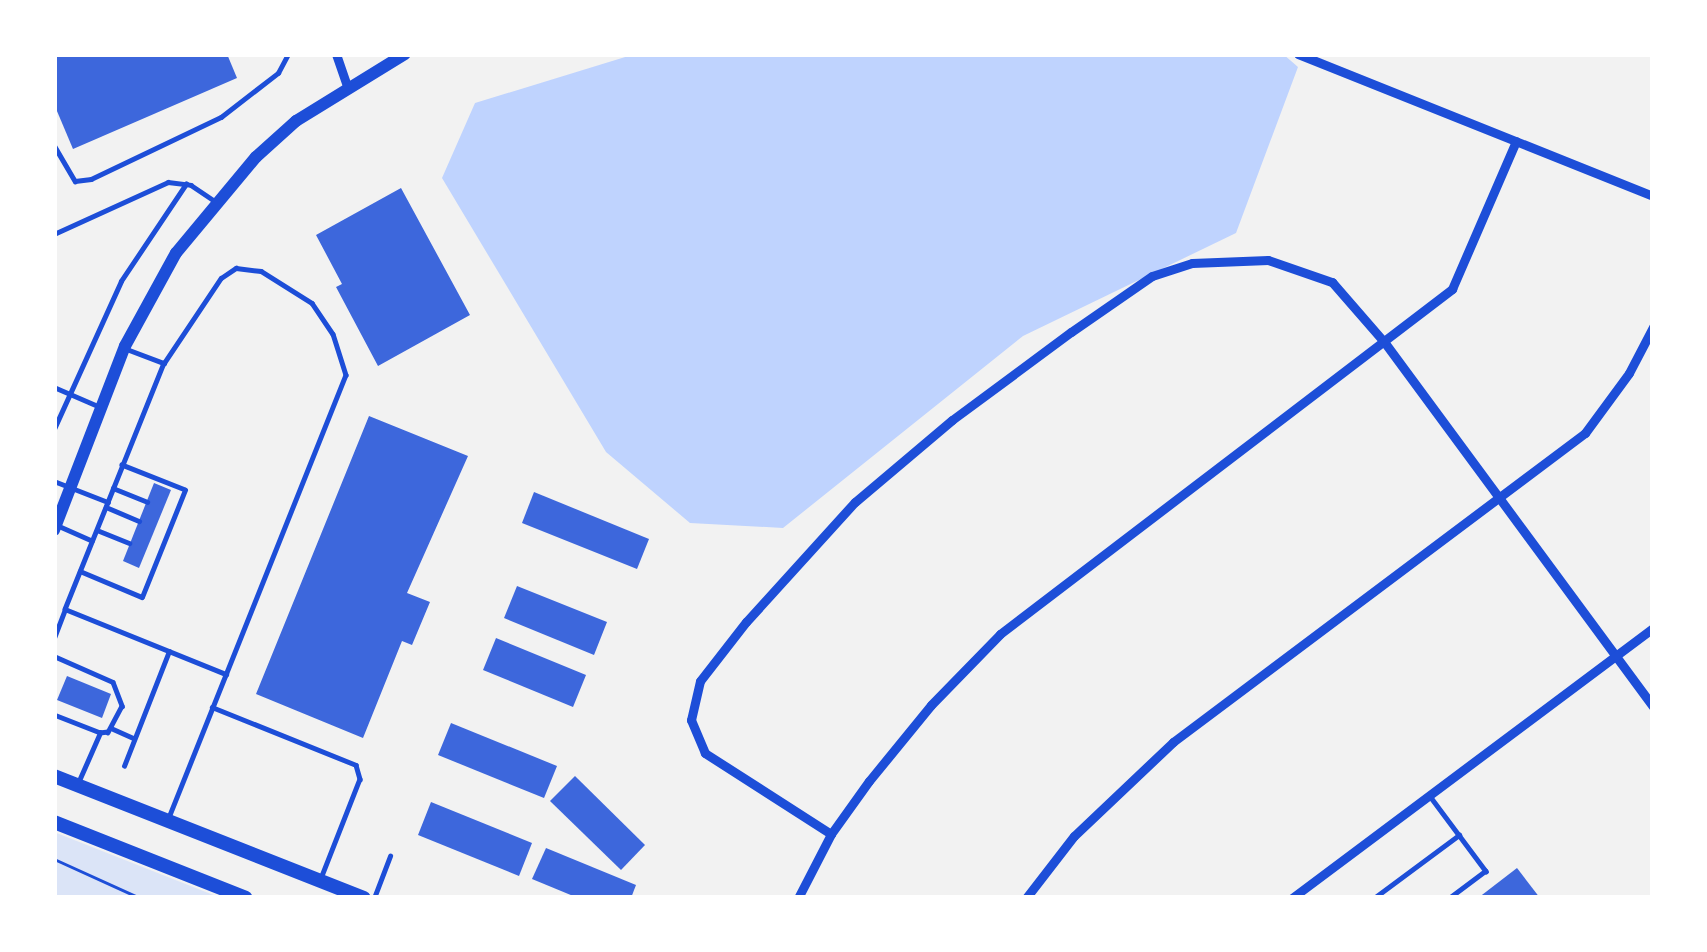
<!DOCTYPE html>
<style>
body{margin:0}
#map{position:relative;width:1707px;height:952px;overflow:hidden;background:#f2f2f2;font-family:"Libre Baskerville",serif}
div>[style]{position:absolute}
[style*='--x']{left:calc(var(--x)*1px);top:calc(var(--y)*1px);width:calc(var(--w)*1px);rotate:calc(var(--a)*1deg)}
.green>*{inset:0;background:#dbe4f7}
.water>*{inset:0;background:#bfd3fe}
.building>*{inset:0;background:#3d67dc}
.path>*{height:3px;margin:-1.5px;padding:0 1.5px;transform-origin:1.5px;border-radius:1.5px;background:#1d4ed8}
.service>*{height:4.5px;margin:-2.25px;padding:0 2.25px;transform-origin:2.25px;border-radius:2.25px;background:#1d4ed8}
.minor>*{height:9px;margin:-4.5px;padding:0 4.5px;transform-origin:4.5px;border-radius:4.5px;background:#1d4ed8}
.secondary>*{height:12px;margin:-6px;padding:0 6px;transform-origin:6px;border-radius:6px;background:#1d4ed8}
.primary>*{height:14px;margin:-7px;padding:0 7px;transform-origin:7px;border-radius:7px;background:#1d4ed8}
span{translate:-50% -50%;white-space:nowrap;text-align:center;line-height:1.15;-webkit-text-stroke:10px #fff;paint-order:stroke}
.frame{position:absolute;inset:0;border:57px solid #fff;pointer-events:none}
</style>
<div id="map">
<div class="green">
<i style="clip-path:polygon(54px 832px,221px 898px,54px 898px)"></i>
</div>
<div class="water">
<i style="clip-path:polygon(635px 54px,1283px 54px,1298px 67px,1236px 233px,1023px 336px,783px 528px,690px 523px,606px 452px,442px 178px,475px 103px)"></i>
</div>
<div class="building">
<i style="clip-path:polygon(54px 54px,227px 54px,237px 78px,73px 149px,54px 104px)"></i>
<i style="clip-path:polygon(401px 188px,470px 315px,378px 366px,336px 287px,342px 284px,316px 235px)"></i>
<i style="clip-path:polygon(369px 416px,468px 456px,407px 593px,430px 602px,412px 645px,402px 641px,363px 738px,256px 694px)"></i>
<i style="clip-path:polygon(154px 483px,171px 490px,139px 568px,123px 561px)"></i>
<i style="clip-path:polygon(534px 492px,649px 539px,637px 569px,522px 523px)"></i>
<i style="clip-path:polygon(517px 586px,607px 622px,594px 655px,504px 618px)"></i>
<i style="clip-path:polygon(496px 638px,586px 675px,573px 707px,483px 670px)"></i>
<i style="clip-path:polygon(67px 676px,111px 694px,102px 718px,57px 700px)"></i>
<i style="clip-path:polygon(451px 723px,557px 766px,544px 798px,438px 755px)"></i>
<i style="clip-path:polygon(575px 776px,645px 845px,621px 870px,550px 801px)"></i>
<i style="clip-path:polygon(431px 802px,532px 843px,519px 876px,418px 835px)"></i>
<i style="clip-path:polygon(546px 848px,636px 885px,631px 898px,578px 898px,532px 879px)"></i>
<i style="clip-path:polygon(1517px 868px,1540px 898px,1478px 898px)"></i>
</div>
<div class="path">
<i style="--x:54;--y:859;--w:94;--a:24.4"></i>
</div>
<div class="service">
<i style="--x:54;--y:145;--w:42;--a:59.7"></i>
<i style="--x:75;--y:181;--w:16;--a:-7"></i>
<i style="--x:91;--y:179;--w:144;--a:-25.5"></i>
<i style="--x:221;--y:117;--w:72;--a:-37.7"></i>
<i style="--x:278;--y:73;--w:21;--a:-62"></i>
<i style="--x:54;--y:234;--w:125;--a:-24.5"></i>
<i style="--x:168;--y:182;--w:23;--a:7"></i>
<i style="--x:191;--y:185;--w:30;--a:34"></i>
<i style="--x:124;--y:348;--w:43;--a:20.6"></i>
<i style="--x:164;--y:363;--w:102;--a:-56.2"></i>
<i style="--x:221;--y:278;--w:18;--a:-34"></i>
<i style="--x:236;--y:268;--w:25;--a:7"></i>
<i style="--x:261;--y:271;--w:60;--a:32.1"></i>
<i style="--x:312;--y:303;--w:37;--a:56"></i>
<i style="--x:333;--y:334;--w:43;--a:72.4"></i>
<i style="--x:346;--y:375;--w:476;--a:111.8"></i>
<i style="--x:164;--y:363;--w:265;--a:111.9"></i>
<i style="--x:65;--y:609;--w:174;--a:22"></i>
<i style="--x:54;--y:387;--w:48;--a:23.4"></i>
<i style="--x:54;--y:429;--w:162;--a:-65.6"></i>
<i style="--x:121;--y:281;--w:117;--a:-56.2"></i>
<i style="--x:54;--y:481;--w:58;--a:21.3"></i>
<i style="--x:113;--y:488;--w:37;--a:22"></i>
<i style="--x:106;--y:507;--w:36;--a:23"></i>
<i style="--x:59;--y:526;--w:36;--a:24"></i>
<i style="--x:97;--y:530;--w:35;--a:22"></i>
<i style="--x:80;--y:571;--w:67;--a:22.8"></i>
<i style="--x:142;--y:597;--w:115;--a:-68.1"></i>
<i style="--x:185;--y:490;--w:68;--a:-158.4"></i>
<i style="--x:54;--y:638;--w:31;--a:-69"></i>
<i style="--x:54;--y:656;--w:64;--a:23.8"></i>
<i style="--x:113;--y:682;--w:26;--a:69"></i>
<i style="--x:122;--y:706;--w:30;--a:118"></i>
<i style="--x:108;--y:732;--w:8;--a:173"></i>
<i style="--x:100;--y:733;--w:49;--a:-158.6"></i>
<i style="--x:212;--y:707;--w:155;--a:21.9"></i>
<i style="--x:356;--y:765;--w:15;--a:74"></i>
<i style="--x:360;--y:779;--w:104;--a:111.4"></i>
<i style="--x:111;--y:728;--w:24;--a:24"></i>
<i style="--x:124;--y:766;--w:123;--a:-68.6"></i>
<i style="--x:78;--y:783;--w:55;--a:-66.3"></i>
<i style="--x:1430;--y:796;--w:94;--a:53.3"></i>
<i style="--x:1486;--y:871;--w:45;--a:143.1"></i>
<i style="--x:374;--y:898;--w:45;--a:-69.1"></i>
<i style="--x:1374;--y:898;--w:106;--a:-36.5"></i>
</div>
<div class="minor">
<i style="--x:336;--y:54;--w:34;--a:71"></i>
<i style="--x:1298;--y:54;--w:382;--a:21.8"></i>
<i style="--x:831;--y:834;--w:150;--a:-147.3"></i>
<i style="--x:705;--y:753;--w:36;--a:-113"></i>
<i style="--x:691;--y:720;--w:40;--a:-77"></i>
<i style="--x:700;--y:681;--w:75;--a:-52.1"></i>
<i style="--x:746;--y:622;--w:162;--a:-47.8"></i>
<i style="--x:855;--y:502;--w:127;--a:-40.2"></i>
<i style="--x:952;--y:420;--w:148;--a:-36.5"></i>
<i style="--x:1071;--y:332;--w:98;--a:-34.7"></i>
<i style="--x:1152;--y:276;--w:42;--a:-18"></i>
<i style="--x:1192;--y:263;--w:76;--a:-2.3"></i>
<i style="--x:1268;--y:260;--w:68;--a:19"></i>
<i style="--x:1332;--y:282;--w:81;--a:49"></i>
<i style="--x:1385;--y:343;--w:451;--a:53.6"></i>
<i style="--x:798;--y:898;--w:72;--a:-62.7"></i>
<i style="--x:831;--y:834;--w:65;--a:-54.4"></i>
<i style="--x:869;--y:781;--w:98;--a:-50.8"></i>
<i style="--x:931;--y:705;--w:99;--a:-45.8"></i>
<i style="--x:1000;--y:634;--w:569;--a:-37.35"></i>
<i style="--x:1452;--y:289;--w:161;--a:-66.6"></i>
<i style="--x:1026;--y:898;--w:78;--a:-52.3"></i>
<i style="--x:1074;--y:836;--w:137;--a:-43.5"></i>
<i style="--x:1173;--y:742;--w:515;--a:-36.87"></i>
<i style="--x:1585;--y:433;--w:74;--a:-53.7"></i>
<i style="--x:1629;--y:373;--w:52;--a:-62.4"></i>
<i style="--x:1292;--y:898;--w:451;--a:-36.8"></i>
</div>
<div class="secondary">
<i style="--x:54;--y:530;--w:197;--a:-68.9"></i>
<i style="--x:125;--y:346;--w:106;--a:-61.3"></i>
<i style="--x:176;--y:253;--w:125;--a:-50.2"></i>
<i style="--x:256;--y:157;--w:54;--a:-42"></i>
<i style="--x:296;--y:121;--w:128;--a:-31.6"></i>
</div>
<div class="primary">
<i style="--x:54;--y:776;--w:333;--a:21.5"></i>
<i style="--x:54;--y:822;--w:206;--a:21.6"></i>
</div>
<div class="frame"></div>
</div>
